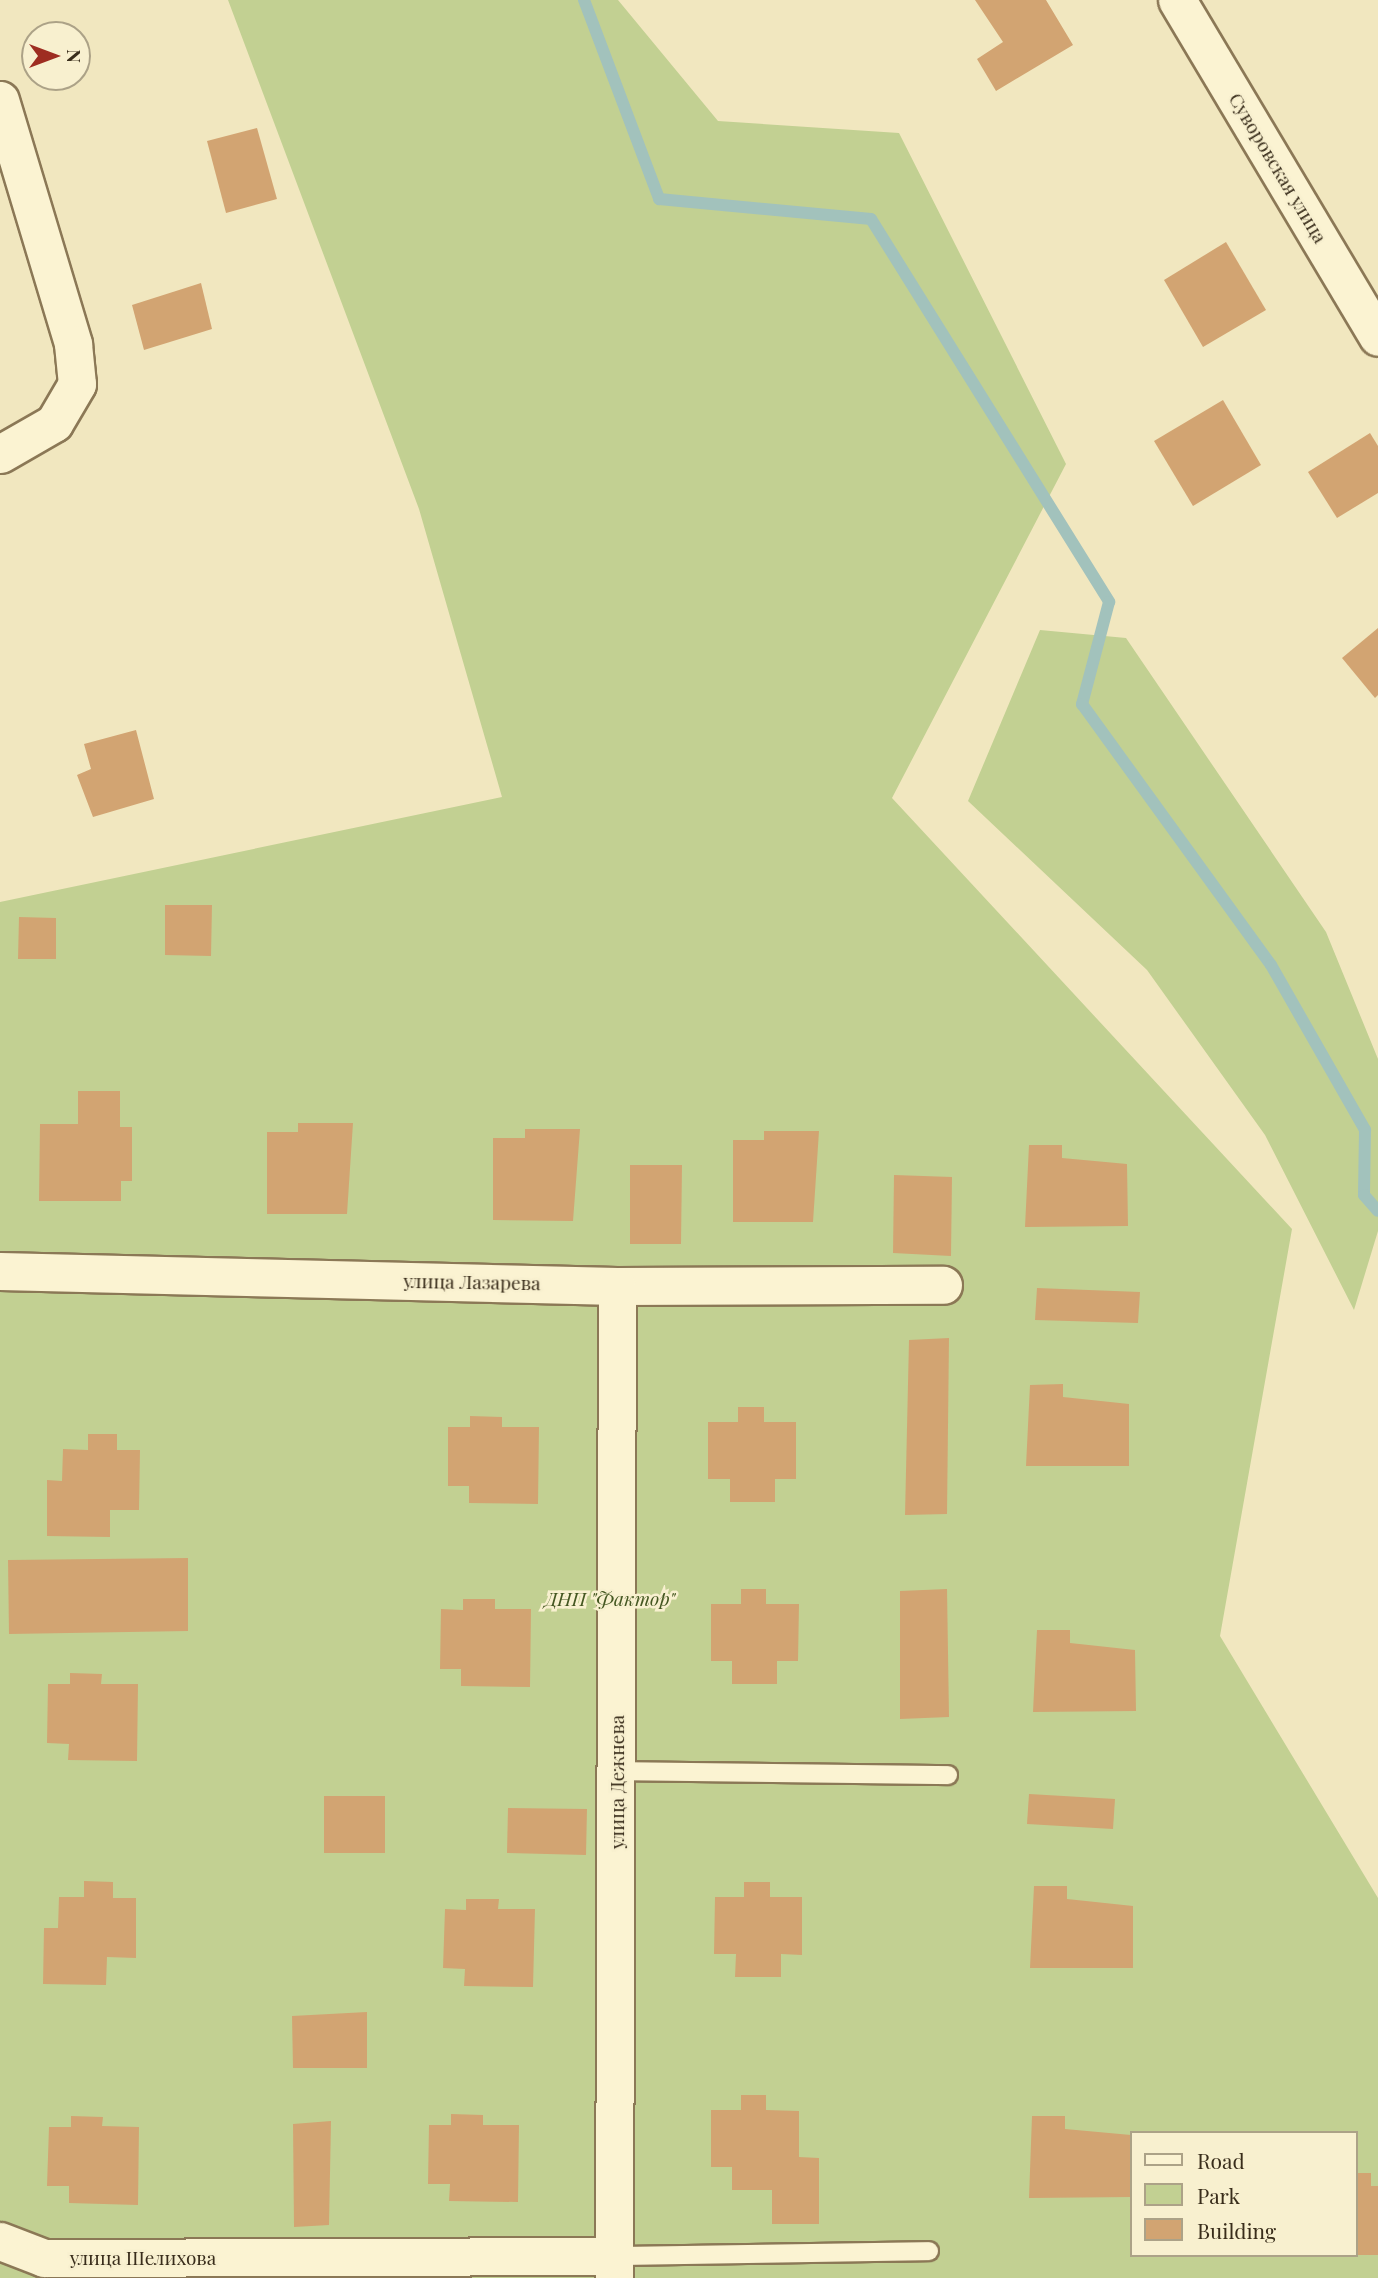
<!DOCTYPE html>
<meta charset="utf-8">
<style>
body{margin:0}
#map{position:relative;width:1378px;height:2278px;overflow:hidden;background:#f1e7bf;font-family:"Playfair Display",serif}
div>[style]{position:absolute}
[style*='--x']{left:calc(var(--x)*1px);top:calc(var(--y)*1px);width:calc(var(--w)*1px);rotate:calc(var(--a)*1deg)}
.green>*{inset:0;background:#c2d092}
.stream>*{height:12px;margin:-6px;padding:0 6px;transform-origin:6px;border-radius:6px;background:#a2c2bc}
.building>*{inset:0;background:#d2a472}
.roads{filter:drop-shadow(2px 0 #8b7856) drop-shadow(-2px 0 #8b7856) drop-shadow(0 2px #8b7856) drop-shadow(0 -2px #8b7856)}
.lane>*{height:18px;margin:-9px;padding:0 9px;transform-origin:9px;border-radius:9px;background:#fbf3d2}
.street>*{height:37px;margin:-18.5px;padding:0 18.5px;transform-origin:18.5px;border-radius:18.5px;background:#fbf3d2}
span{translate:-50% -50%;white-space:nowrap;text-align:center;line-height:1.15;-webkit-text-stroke:5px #f8f0cf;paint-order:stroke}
.street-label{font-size:19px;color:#392d1b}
.park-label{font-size:19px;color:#445721;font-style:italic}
.legend{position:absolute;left:1130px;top:2131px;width:228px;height:126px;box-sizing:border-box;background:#f8f0cf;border:2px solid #aca287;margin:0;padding:9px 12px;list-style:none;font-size:21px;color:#392d1b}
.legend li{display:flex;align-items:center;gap:14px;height:35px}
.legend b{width:35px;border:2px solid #aca287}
.north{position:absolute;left:21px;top:21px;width:70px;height:70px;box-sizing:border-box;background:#f8f0cf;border:2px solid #aca287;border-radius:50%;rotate:90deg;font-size:19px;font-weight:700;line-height:28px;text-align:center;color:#392d1b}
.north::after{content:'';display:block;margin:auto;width:24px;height:32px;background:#9e2d21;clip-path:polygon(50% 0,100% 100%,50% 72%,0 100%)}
</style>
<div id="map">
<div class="green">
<i style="clip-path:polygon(evenodd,228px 0,618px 0,718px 121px,899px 133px,1066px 464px,892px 798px,1292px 1229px,1220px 1636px,1378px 1898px,1378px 2278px,0 2278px,0 902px,502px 797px,419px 509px,228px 0,1131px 2133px,1355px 2133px,1355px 2255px,1131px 2255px,1131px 2133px)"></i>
<i style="clip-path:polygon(1040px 630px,1126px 638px,1326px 932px,1378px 1059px,1378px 1231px,1354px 1310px,1265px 1135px,1147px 970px,968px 801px)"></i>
</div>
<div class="stream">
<i style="--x:584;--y:0;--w:213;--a:69.3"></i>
<i style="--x:659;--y:199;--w:213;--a:5.4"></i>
<i style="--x:871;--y:219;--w:451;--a:58.1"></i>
<i style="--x:1109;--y:602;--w:106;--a:104.8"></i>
<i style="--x:1082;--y:704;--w:322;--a:54.1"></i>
<i style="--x:1271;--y:965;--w:190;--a:60.3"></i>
<i style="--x:1365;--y:1130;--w:65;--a:90.9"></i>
<i style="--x:1364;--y:1195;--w:21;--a:49"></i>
</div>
<div class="building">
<i style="clip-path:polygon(975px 0,1046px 0,1073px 45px,996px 91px,977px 59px,1003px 42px)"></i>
<i style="clip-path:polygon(257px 128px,277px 199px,226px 213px,207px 141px)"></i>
<i style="clip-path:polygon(1226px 242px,1266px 310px,1203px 347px,1164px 280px)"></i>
<i style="clip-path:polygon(201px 283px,212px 329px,144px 350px,132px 305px)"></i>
<i style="clip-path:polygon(1223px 400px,1261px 465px,1193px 506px,1154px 441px)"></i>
<i style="clip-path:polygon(1370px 433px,1378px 446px,1378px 493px,1337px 518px,1308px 472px)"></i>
<i style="clip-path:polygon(1378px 628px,1378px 695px,1375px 698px,1342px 658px)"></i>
<i style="clip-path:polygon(136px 730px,154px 799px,93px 817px,77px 775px,91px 769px,84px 744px)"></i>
<i style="clip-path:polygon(165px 905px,212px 905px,211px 956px,165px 955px)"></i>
<i style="clip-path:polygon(19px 917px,56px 918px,56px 959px,18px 959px)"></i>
<i style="clip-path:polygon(78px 1091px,120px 1091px,120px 1127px,132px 1127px,132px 1181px,121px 1181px,121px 1201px,39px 1201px,40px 1124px,78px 1124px)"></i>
<i style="clip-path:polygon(298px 1123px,353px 1123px,347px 1214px,267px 1214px,267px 1132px,298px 1132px)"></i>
<i style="clip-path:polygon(525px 1129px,580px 1129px,573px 1221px,493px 1220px,493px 1138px,525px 1138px)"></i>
<i style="clip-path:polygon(764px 1131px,819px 1131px,813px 1222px,733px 1222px,733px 1140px,764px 1140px)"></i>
<i style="clip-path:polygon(1029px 1145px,1062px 1145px,1062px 1158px,1127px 1164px,1128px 1226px,1025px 1227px)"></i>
<i style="clip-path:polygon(630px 1165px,682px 1165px,681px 1244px,630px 1244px)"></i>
<i style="clip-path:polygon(894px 1175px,952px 1177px,951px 1256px,893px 1253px)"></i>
<i style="clip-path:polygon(1037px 1288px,1140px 1292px,1138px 1323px,1035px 1320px)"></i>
<i style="clip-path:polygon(949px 1338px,947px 1514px,905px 1515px,909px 1340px)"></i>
<i style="clip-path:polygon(1063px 1384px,1063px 1397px,1129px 1404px,1129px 1466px,1026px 1466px,1030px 1385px)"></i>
<i style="clip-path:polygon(738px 1407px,764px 1407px,764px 1422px,796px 1422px,796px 1479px,775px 1479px,775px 1502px,730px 1502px,730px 1479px,708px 1479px,708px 1422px,738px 1422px)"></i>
<i style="clip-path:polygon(470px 1416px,502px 1417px,502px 1427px,539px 1427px,538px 1504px,469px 1503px,469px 1486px,448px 1486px,448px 1427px,470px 1427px)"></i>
<i style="clip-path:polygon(88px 1434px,117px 1434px,117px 1450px,140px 1450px,139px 1510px,110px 1510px,110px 1537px,47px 1536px,47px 1480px,62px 1481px,63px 1449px,88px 1450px)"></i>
<i style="clip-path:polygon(188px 1558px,188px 1631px,9px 1634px,8px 1560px)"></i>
<i style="clip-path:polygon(741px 1589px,766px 1589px,766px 1604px,799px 1604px,798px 1661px,777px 1661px,777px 1684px,732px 1684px,732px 1661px,711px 1661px,711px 1604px,741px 1604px)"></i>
<i style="clip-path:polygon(947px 1589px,949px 1717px,900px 1719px,900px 1591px)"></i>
<i style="clip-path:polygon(463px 1599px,495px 1599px,495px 1609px,531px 1609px,530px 1687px,461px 1686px,461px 1669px,440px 1669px,441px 1609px,463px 1610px)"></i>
<i style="clip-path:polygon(1037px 1630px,1070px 1630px,1070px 1643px,1135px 1650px,1136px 1711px,1033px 1712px)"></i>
<i style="clip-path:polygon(70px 1673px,102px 1674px,101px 1684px,138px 1684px,137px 1761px,68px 1760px,69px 1744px,47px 1743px,48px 1684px,70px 1684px)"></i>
<i style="clip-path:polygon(1029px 1794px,1115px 1799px,1113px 1829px,1027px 1824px)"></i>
<i style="clip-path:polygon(324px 1796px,385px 1796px,385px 1853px,324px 1853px)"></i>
<i style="clip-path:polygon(508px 1808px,587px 1809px,586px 1855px,507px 1853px)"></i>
<i style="clip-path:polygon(84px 1881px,113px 1882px,113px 1898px,136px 1898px,136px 1958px,107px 1957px,106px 1985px,43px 1984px,44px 1928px,58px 1928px,59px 1897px,84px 1897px)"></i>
<i style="clip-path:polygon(744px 1882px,770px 1882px,770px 1897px,802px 1897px,802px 1955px,781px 1954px,781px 1977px,735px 1977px,736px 1954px,714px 1954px,715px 1897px,744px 1897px)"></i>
<i style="clip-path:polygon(1034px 1886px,1067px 1886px,1067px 1899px,1133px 1906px,1133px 1968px,1030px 1968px)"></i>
<i style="clip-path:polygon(466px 1899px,499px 1899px,498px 1909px,535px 1909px,533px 1987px,464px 1986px,465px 1969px,443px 1968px,445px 1909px,466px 1910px)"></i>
<i style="clip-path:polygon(367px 2012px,367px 2068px,293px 2068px,292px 2016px)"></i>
<i style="clip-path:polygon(741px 2095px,766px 2095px,766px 2110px,799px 2111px,799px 2157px,819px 2158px,819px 2224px,772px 2224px,772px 2190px,732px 2190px,732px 2167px,711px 2167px,711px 2110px,741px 2110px)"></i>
<i style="clip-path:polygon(451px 2114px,483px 2115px,483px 2125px,519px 2125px,518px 2202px,449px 2201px,450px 2184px,428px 2184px,429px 2125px,451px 2125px)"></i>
<i style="clip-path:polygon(71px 2116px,103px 2117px,102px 2126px,139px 2127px,138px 2205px,69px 2203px,69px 2186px,47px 2186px,49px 2127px,71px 2127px)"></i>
<i style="clip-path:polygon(1032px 2116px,1065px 2116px,1065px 2129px,1131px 2135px,1131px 2197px,1029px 2198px)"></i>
<i style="clip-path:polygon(331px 2121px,329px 2225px,294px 2227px,293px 2124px)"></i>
<i style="clip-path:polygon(1355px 2173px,1371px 2173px,1371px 2186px,1378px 2186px,1378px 2255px,1355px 2255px)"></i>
</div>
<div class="roads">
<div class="lane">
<i style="--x:618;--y:1771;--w:330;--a:0.7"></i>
<i style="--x:614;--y:2256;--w:315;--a:-0.9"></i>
</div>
<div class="street">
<i style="--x:1177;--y:0;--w:392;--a:59.2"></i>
<i style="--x:0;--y:100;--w:255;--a:73.3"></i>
<i style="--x:73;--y:344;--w:40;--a:84.3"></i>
<i style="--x:77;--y:384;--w:45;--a:120.5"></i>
<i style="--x:54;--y:423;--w:62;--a:150.1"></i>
<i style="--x:0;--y:1271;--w:617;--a:1.39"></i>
<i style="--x:617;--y:1286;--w:326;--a:-0.2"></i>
<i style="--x:0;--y:2241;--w:47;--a:21.1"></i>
<i style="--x:44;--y:2258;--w:570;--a:-0.2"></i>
<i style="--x:614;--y:2278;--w:992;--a:-89.83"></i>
</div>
</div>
<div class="street-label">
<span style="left:1278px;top:168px;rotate:59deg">Суворовская улица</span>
<span style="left:472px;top:1282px;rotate:1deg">улица Лазарева</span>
<span style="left:617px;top:1782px;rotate:-90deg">улица Дежнева</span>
<span style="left:143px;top:2258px">улица Шелихова</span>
</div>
<div class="park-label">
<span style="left:610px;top:1599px">ДНП "Фактор"</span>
</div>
<ul class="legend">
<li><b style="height:9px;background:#fbf3d2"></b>Road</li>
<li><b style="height:19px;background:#c2d092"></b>Park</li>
<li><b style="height:19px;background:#d2a472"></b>Building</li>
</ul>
<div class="north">N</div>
</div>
